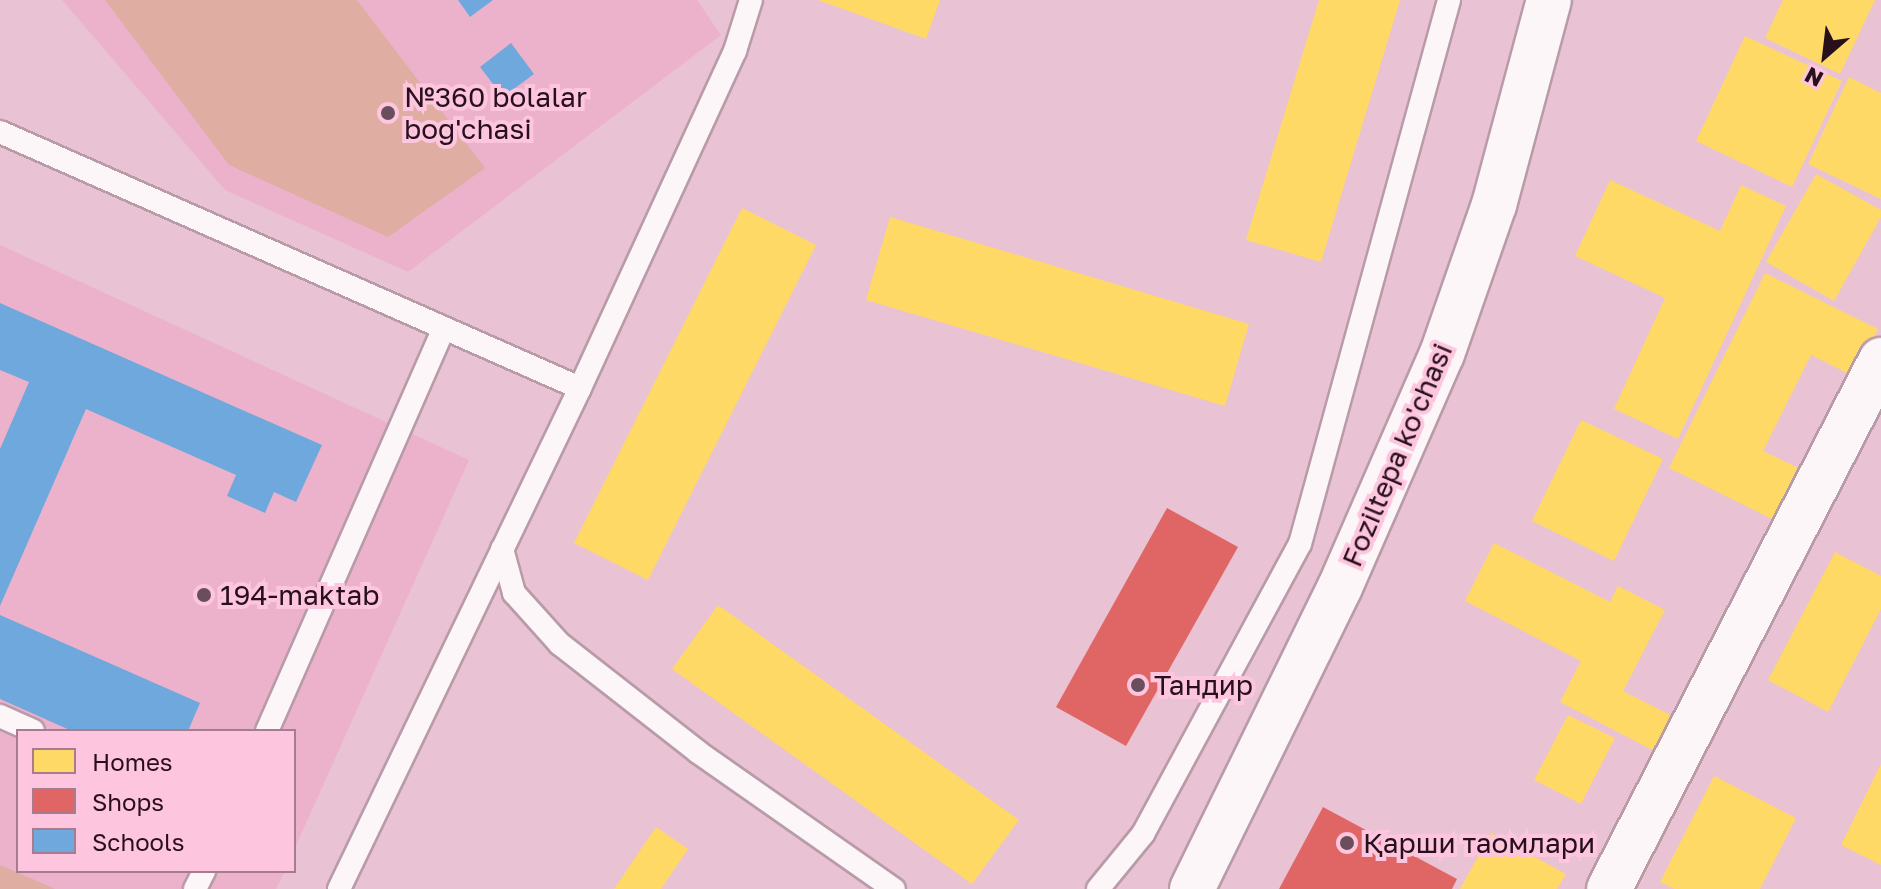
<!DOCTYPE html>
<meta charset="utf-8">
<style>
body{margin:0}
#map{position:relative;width:1881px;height:889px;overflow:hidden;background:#e9c2d3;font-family:"Golos Text",sans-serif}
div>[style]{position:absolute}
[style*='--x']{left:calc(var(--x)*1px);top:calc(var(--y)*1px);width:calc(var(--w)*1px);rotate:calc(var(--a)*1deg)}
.built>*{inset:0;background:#ecb2cc}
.green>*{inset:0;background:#dfada2}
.homes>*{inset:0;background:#ffd966}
.shops>*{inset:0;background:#e06666}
.schools>*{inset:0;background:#6fa8dc}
.roads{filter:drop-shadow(2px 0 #b99ba8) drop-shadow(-2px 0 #b99ba8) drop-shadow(0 2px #b99ba8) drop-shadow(0 -2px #b99ba8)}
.service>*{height:22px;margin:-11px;padding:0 11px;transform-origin:11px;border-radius:11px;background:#fcf6f8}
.minor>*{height:44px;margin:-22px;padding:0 22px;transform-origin:22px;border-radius:22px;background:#fcf6f8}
.dots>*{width:22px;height:22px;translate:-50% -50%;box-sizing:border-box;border:4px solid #fdc5de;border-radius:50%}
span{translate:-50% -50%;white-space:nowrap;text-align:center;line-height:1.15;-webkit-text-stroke:8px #fdc5de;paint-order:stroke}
.poi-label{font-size:28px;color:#270f1b}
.left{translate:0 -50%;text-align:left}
.street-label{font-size:28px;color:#270f1b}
.legend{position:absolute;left:16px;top:729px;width:280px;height:144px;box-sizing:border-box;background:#fdc5de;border:2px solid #a77c90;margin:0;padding:10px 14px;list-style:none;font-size:24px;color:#270f1b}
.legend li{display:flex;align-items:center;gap:16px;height:40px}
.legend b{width:40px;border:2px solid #a77c90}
.north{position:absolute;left:1785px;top:16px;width:80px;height:80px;-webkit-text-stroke:6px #fdc5de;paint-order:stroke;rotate:208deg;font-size:22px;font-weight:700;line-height:32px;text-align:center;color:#270f1b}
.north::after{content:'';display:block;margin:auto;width:28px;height:36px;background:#270f1b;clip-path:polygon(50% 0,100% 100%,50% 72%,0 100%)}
</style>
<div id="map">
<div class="built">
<i style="clip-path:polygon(62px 0,697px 0,721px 35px,408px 272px,225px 190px)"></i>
<i style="clip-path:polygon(0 245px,469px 460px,294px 850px,294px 731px,18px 731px,18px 871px,285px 871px,276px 889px,0 889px)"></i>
</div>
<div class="green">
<i style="clip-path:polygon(105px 0,357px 0,485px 168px,388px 237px,229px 165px)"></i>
<i style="clip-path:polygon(0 865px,55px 889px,0 889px)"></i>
</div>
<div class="homes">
<i style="clip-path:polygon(818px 0,940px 0,926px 39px)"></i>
<i style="clip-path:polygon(1319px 0,1400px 0,1321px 262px,1246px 240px)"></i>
<i style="clip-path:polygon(1783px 0,1875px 0,1840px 74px,1765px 38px)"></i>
<i style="clip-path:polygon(1745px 36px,1842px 81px,1792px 187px,1696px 141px)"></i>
<i style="clip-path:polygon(1849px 77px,1881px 93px,1881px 199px,1808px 164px)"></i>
<i style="clip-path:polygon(1816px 174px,1881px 210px,1881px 217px,1834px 301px,1766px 262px)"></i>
<i style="clip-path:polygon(1610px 180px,1720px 231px,1741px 185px,1786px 206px,1678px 439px,1614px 409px,1665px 298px,1575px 256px)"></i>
<i style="clip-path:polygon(742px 208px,816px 245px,648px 580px,574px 543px)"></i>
<i style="clip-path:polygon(890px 217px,1249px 324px,1225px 406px,866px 300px)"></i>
<i style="clip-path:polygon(1765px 273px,1878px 329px,1855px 377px,1811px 355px,1763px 451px,1805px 471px,1780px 523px,1669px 468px)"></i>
<i style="clip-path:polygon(1581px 420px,1663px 459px,1614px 561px,1532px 521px)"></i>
<i style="clip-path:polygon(1494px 543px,1610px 602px,1618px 586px,1665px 610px,1623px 691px,1678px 719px,1660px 754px,1560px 702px,1581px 661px,1465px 601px)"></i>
<i style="clip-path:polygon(1835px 552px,1881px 576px,1881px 609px,1828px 712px,1768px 680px)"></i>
<i style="clip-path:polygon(718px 605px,1019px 820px,972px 884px,672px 669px)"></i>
<i style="clip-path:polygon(1568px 715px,1615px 738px,1581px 804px,1534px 780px)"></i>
<i style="clip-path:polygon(1881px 764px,1881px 865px,1841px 845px)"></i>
<i style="clip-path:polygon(1714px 776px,1796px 818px,1760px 889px,1675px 889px,1660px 882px)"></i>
<i style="clip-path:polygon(656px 827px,688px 849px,661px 889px,614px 889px)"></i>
<i style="clip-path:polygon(1491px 833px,1566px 874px,1557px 889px,1460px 889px)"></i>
</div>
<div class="shops">
<i style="clip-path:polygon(1167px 508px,1238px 547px,1126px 746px,1056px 707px)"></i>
<i style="clip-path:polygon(1323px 807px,1457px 879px,1452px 889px,1279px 889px)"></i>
</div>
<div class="schools">
<i style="clip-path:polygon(458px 0,493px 0,470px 17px)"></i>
<i style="clip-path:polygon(511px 43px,534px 74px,503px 97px,480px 67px)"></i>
<i style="clip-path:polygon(0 303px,322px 445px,296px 502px,274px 492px,265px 513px,227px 496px,236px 475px,86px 409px,0 606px,0 449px,29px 382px,0 370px)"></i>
<i style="clip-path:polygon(0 615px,200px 703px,188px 731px,72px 731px,0 699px)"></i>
</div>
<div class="roads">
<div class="service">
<i style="--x:0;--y:132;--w:634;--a:23.82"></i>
<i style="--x:502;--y:549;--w:46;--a:74.7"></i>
<i style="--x:514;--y:593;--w:69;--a:48"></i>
<i style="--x:560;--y:644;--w:175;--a:38"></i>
<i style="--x:698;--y:752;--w:239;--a:35"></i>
<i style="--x:0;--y:716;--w:36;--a:24"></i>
<i style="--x:267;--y:731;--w:440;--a:-66.3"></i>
<i style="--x:195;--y:889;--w:20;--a:-63"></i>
<i style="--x:339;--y:889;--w:556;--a:-64.31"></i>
<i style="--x:580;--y:388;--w:371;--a:-65.3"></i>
<i style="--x:735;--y:51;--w:53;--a:-72.6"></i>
<i style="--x:1098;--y:889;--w:71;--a:-50.7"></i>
<i style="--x:1143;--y:834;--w:330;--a:-61.6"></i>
<i style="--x:1300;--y:544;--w:564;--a:-74.68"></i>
</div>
<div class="minor">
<i style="--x:1192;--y:889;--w:336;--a:-63.9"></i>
<i style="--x:1340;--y:587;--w:254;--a:-66.4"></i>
<i style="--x:1442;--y:354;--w:158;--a:-70.8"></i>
<i style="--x:1494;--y:205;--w:212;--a:-75"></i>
<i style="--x:1609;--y:889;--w:595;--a:-62.79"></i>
</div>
</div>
<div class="dots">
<i style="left:388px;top:113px;background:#6b4e5b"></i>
<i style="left:204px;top:595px;background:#6b4e5b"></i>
<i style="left:1138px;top:685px;background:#6b4e5b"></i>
<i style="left:1347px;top:843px;background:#6b4e5b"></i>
</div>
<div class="poi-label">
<span class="left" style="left:404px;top:113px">№360 bolalar<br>bog'chasi</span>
<span class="left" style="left:220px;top:595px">194-maktab</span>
<span class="left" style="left:1154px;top:685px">Тандир</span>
<span class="left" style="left:1363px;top:843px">Қарши таомлари</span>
</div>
<div class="street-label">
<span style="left:1397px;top:455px;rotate:-67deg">Foziltepa ko'chasi</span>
</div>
<ul class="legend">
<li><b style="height:22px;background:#ffd966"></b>Homes</li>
<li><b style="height:22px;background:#e06666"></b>Shops</li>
<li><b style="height:22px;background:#6fa8dc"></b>Schools</li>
</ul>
<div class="north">N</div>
</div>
